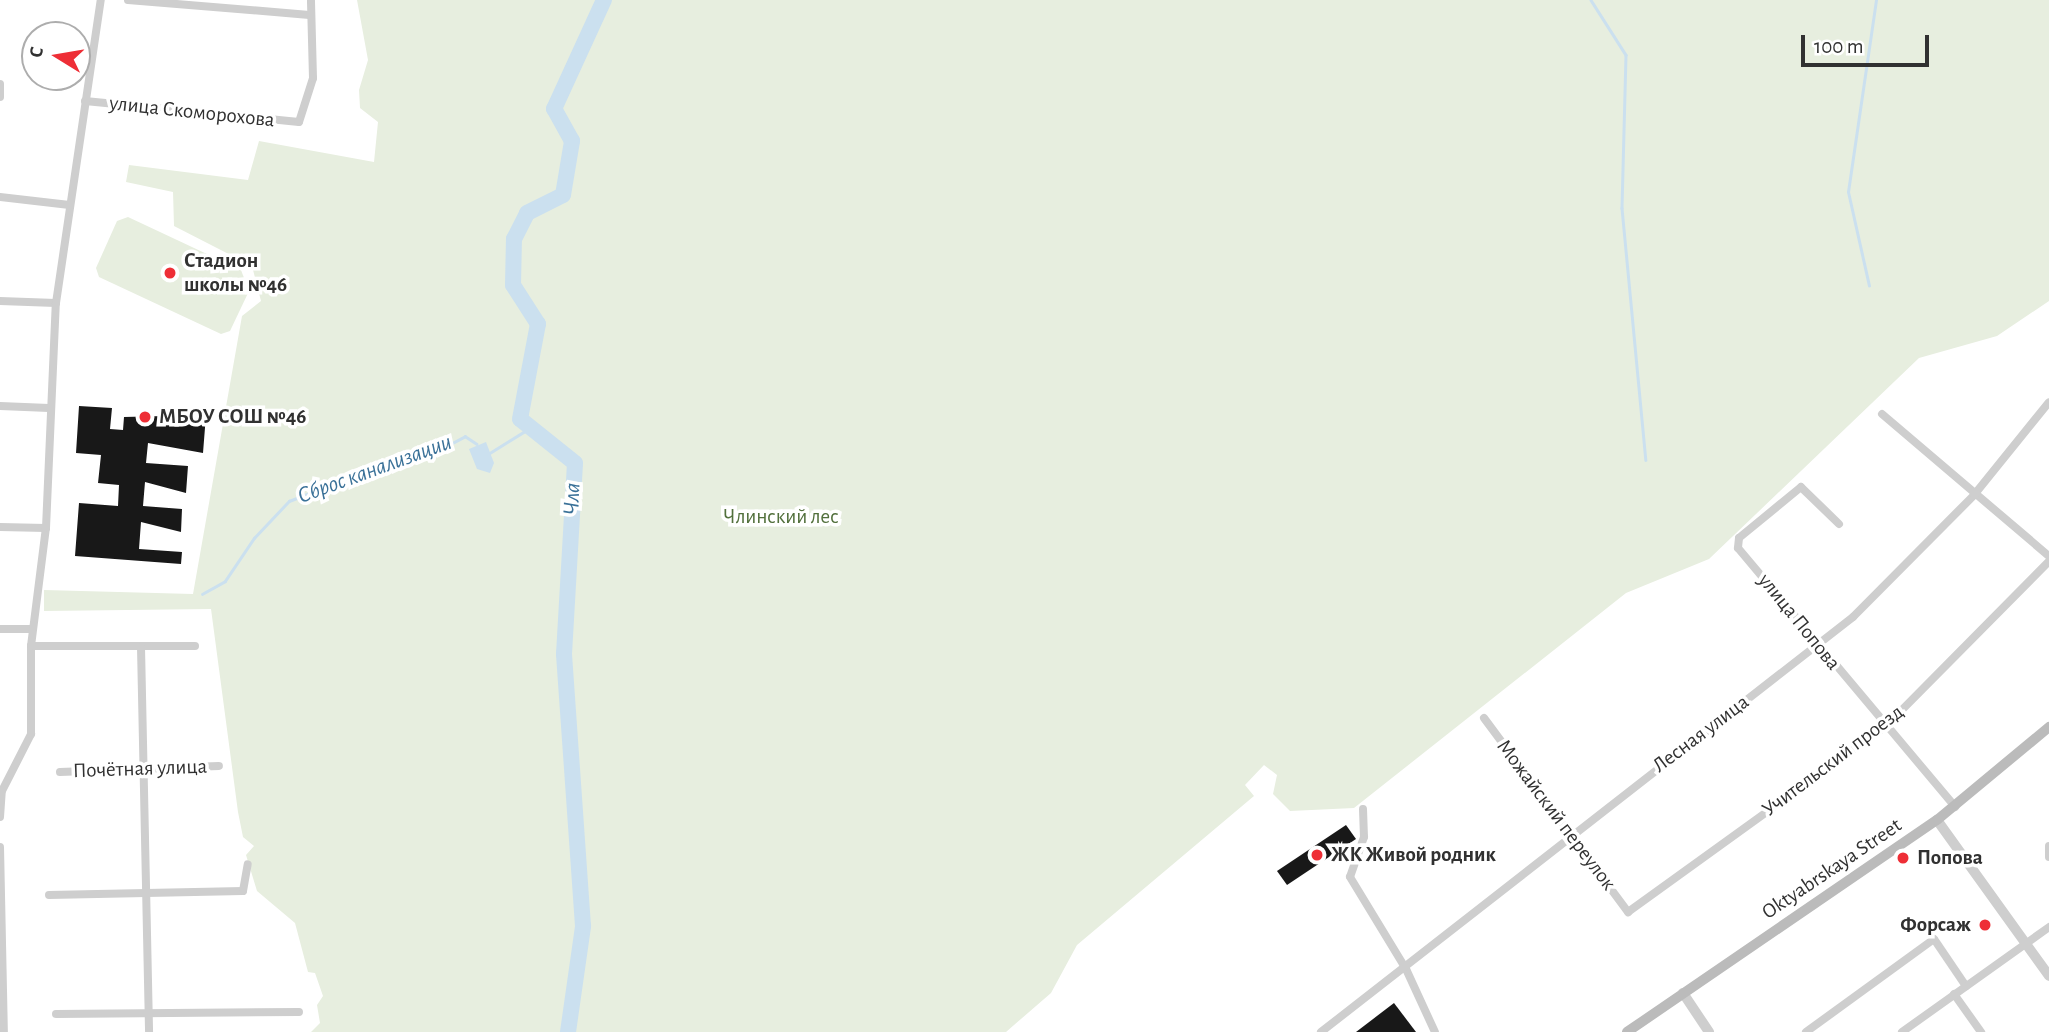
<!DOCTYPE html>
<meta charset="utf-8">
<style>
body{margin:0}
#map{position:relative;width:2049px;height:1032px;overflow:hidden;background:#fff;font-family:"Alegreya Sans",sans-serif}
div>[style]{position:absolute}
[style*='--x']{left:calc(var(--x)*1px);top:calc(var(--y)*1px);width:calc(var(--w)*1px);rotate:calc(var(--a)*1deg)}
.green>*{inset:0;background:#e7eedf}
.water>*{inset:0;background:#cbe0ef}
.stream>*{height:2.5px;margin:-1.25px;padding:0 1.25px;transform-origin:1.25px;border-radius:1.25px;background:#cbe0ef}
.river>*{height:16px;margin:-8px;padding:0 8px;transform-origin:8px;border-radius:8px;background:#cbe0ef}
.building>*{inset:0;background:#181818}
.minor>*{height:8px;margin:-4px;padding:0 4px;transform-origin:4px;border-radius:4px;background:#cecece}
.tertiary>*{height:10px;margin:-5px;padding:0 5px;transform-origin:5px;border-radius:5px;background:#cecece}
.secondary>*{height:10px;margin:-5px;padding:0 5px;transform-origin:5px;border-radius:5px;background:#bbb}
.dots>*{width:19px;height:19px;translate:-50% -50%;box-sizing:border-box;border:4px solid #fff;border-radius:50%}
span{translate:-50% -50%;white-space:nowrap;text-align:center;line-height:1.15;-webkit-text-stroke:7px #fff;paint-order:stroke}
.street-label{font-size:21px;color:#313131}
.poi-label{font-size:21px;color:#313131;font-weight:700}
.left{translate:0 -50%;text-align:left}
.right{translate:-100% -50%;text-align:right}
.park-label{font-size:21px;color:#52703c}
.water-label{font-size:23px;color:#3a7198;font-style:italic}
.north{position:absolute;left:21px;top:21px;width:70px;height:70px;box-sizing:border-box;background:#fff;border:2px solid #adadad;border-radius:50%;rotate:281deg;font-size:19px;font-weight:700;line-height:28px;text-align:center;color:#313131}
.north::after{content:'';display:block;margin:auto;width:24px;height:32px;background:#ee2e36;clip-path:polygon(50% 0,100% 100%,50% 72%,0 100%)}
.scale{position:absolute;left:1801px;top:35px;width:128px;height:32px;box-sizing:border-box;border:4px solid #313131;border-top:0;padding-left:9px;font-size:21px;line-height:24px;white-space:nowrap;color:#313131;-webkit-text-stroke:5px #fff;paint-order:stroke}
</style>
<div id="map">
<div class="green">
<i style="clip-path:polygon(357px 0,2049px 0,2049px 301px,1997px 336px,1919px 358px,1709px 559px,1626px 593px,1354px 808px,1290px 811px,1273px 794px,1277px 775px,1264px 765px,1245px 785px,1254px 796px,1077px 945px,1051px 993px,1006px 1032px,311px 1032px,320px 1023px,317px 1005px,323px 996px,315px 973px,308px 972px,295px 923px,257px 891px,246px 855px,254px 846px,243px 837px,238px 812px,211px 609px,44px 611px,44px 590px,193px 594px,242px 316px,261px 301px,252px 266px,174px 226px,173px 192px,126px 182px,129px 165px,248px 180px,259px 141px,374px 162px,378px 122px,360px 108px,359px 90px,368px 60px)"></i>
<i style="clip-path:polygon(128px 217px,241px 270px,249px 291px,230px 331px,221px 334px,99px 277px,96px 268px,117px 221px)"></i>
</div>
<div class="water">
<i style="clip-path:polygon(486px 442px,494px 463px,490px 473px,477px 469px,469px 449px)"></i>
</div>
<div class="stream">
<i style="--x:1591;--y:0;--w:65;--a:57.5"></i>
<i style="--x:1626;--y:55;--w:153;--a:91.5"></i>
<i style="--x:1622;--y:208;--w:253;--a:84.6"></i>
<i style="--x:1869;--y:286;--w:96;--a:-102.6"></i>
<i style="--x:1848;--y:192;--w:194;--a:-81.7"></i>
<i style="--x:488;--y:454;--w:49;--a:-31.8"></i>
<i style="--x:202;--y:594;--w:26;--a:-29"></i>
<i style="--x:225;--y:581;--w:52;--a:-56"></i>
<i style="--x:254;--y:538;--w:51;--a:-46.6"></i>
<i style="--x:289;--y:501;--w:122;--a:-21.1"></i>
<i style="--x:403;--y:457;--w:39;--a:-12"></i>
<i style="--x:441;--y:449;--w:27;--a:-28"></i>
<i style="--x:465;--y:436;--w:14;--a:34"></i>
</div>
<div class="river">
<i style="--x:568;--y:1032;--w:107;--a:-81.9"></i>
<i style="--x:583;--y:926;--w:273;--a:-94"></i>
<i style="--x:564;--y:654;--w:191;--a:-86.7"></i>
<i style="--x:575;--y:463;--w:70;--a:-141.3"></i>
<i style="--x:520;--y:419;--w:97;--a:-79.3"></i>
<i style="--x:538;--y:324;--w:46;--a:-122.7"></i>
<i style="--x:513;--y:285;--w:46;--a:-88.8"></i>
<i style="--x:514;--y:239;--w:29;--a:-63"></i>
<i style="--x:527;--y:213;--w:40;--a:-26.6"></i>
<i style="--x:563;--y:195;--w:55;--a:-80.5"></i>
<i style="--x:572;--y:141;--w:37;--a:-119"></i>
<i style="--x:554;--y:109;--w:120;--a:-65.4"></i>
</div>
<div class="building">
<i style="clip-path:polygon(79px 406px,112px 408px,110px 429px,123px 430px,124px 417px,206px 415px,203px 453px,148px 443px,146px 463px,188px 466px,186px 493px,145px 482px,143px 506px,182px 509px,181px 532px,141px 522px,139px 549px,182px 552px,181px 564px,75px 556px,79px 503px,118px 506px,119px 485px,98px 483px,101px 455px,76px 453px)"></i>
<i style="clip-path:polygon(1346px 825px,1356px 839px,1287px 885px,1277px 871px)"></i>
<i style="clip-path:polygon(1394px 1003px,1416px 1032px,1356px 1032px)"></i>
</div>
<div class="minor">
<i style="--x:128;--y:0;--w:182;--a:4.7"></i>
<i style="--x:0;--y:84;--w:13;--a:90"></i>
<i style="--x:85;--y:101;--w:215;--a:5.6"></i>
<i style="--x:299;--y:122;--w:46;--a:-72.3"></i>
<i style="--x:313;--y:78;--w:78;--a:-91.5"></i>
<i style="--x:0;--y:197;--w:70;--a:6.5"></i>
<i style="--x:0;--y:301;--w:56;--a:2"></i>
<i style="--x:0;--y:406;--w:49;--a:2.3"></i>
<i style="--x:1882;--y:414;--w:219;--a:40.4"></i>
<i style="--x:1839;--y:524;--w:53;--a:-135.8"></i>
<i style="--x:1801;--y:487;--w:80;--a:140.6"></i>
<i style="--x:1739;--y:538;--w:10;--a:96"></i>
<i style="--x:1738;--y:548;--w:338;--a:50"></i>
<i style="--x:0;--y:527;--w:46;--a:1.2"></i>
<i style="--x:0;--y:629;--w:32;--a:0"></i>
<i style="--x:31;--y:646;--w:164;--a:0"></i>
<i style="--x:141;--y:647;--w:385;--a:88.8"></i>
<i style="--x:1484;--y:718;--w:242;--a:53.4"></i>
<i style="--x:1628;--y:912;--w:318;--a:-35.8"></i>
<i style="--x:1886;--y:726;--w:232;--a:-45.3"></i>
<i style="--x:60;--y:772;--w:159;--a:-2.2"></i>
<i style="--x:1363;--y:809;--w:28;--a:88"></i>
<i style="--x:1364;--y:837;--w:42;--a:109.3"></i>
<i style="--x:1350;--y:877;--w:108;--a:58.7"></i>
<i style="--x:1406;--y:969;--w:69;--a:65.3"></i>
<i style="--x:0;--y:817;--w:26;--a:-86"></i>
<i style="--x:2;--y:791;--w:64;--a:-63"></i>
<i style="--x:31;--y:734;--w:88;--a:-90"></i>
<i style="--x:31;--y:646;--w:119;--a:-82.8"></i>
<i style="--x:46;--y:528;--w:225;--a:-87.5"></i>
<i style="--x:56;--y:303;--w:306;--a:-81.6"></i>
<i style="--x:2049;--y:846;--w:11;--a:90"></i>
<i style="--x:0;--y:847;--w:185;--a:88.8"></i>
<i style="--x:49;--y:895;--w:194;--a:-1.2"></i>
<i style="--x:243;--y:891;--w:27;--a:-80"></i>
<i style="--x:1954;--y:994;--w:47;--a:54.6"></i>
<i style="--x:56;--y:1014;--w:243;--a:-0.5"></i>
<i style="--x:1321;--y:1032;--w:675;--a:-37.96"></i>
<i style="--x:1853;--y:617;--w:172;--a:-45.2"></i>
<i style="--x:1974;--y:495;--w:119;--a:-51.1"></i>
<i style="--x:1806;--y:1032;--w:158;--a:-36"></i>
<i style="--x:1934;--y:939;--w:57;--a:55.8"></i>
<i style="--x:1902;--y:1032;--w:181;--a:-35.5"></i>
</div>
<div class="tertiary">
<i style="--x:1937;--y:820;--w:192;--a:54.3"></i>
<i style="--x:1683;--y:993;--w:47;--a:56.3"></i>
</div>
<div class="secondary">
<i style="--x:1627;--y:1032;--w:376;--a:-34.4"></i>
<i style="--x:1937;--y:820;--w:146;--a:-39.7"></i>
</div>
<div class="dots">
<i style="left:170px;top:273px;background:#ee2e36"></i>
<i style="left:145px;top:417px;background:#ee2e36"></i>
<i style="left:1317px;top:855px;background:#ee2e36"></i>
<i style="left:1903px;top:858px;background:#ee2e36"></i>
<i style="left:1985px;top:925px;background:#ee2e36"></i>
</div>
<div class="street-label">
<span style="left:192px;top:112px;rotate:6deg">улица Скоморохова</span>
<span style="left:1799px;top:622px;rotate:51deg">улица Попова</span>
<span style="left:1701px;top:734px;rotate:-37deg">Лесная улица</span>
<span style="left:1833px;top:761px;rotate:-37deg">Учительский проезд</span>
<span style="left:140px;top:769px;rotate:-2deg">Почётная улица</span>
<span style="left:1556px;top:815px;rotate:53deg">Можайский переулок</span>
<span style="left:1832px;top:869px;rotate:-34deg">Oktyabrskaya Street</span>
</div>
<div class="poi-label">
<span class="left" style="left:184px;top:273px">Стадион<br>школы №46</span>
<span class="left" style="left:159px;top:417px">МБОУ СОШ №46</span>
<span class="left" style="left:1331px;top:855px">ЖК Живой родник</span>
<span class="left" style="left:1917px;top:858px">Попова</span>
<span class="right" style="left:1971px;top:925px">Форсаж</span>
</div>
<div class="park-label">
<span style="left:781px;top:517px">Члинский лес</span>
</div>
<div class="water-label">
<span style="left:375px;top:470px;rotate:-20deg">Сброс канализации</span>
<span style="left:573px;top:499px;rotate:-87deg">Чла</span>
</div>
<div class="north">С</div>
<div class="scale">100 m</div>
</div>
